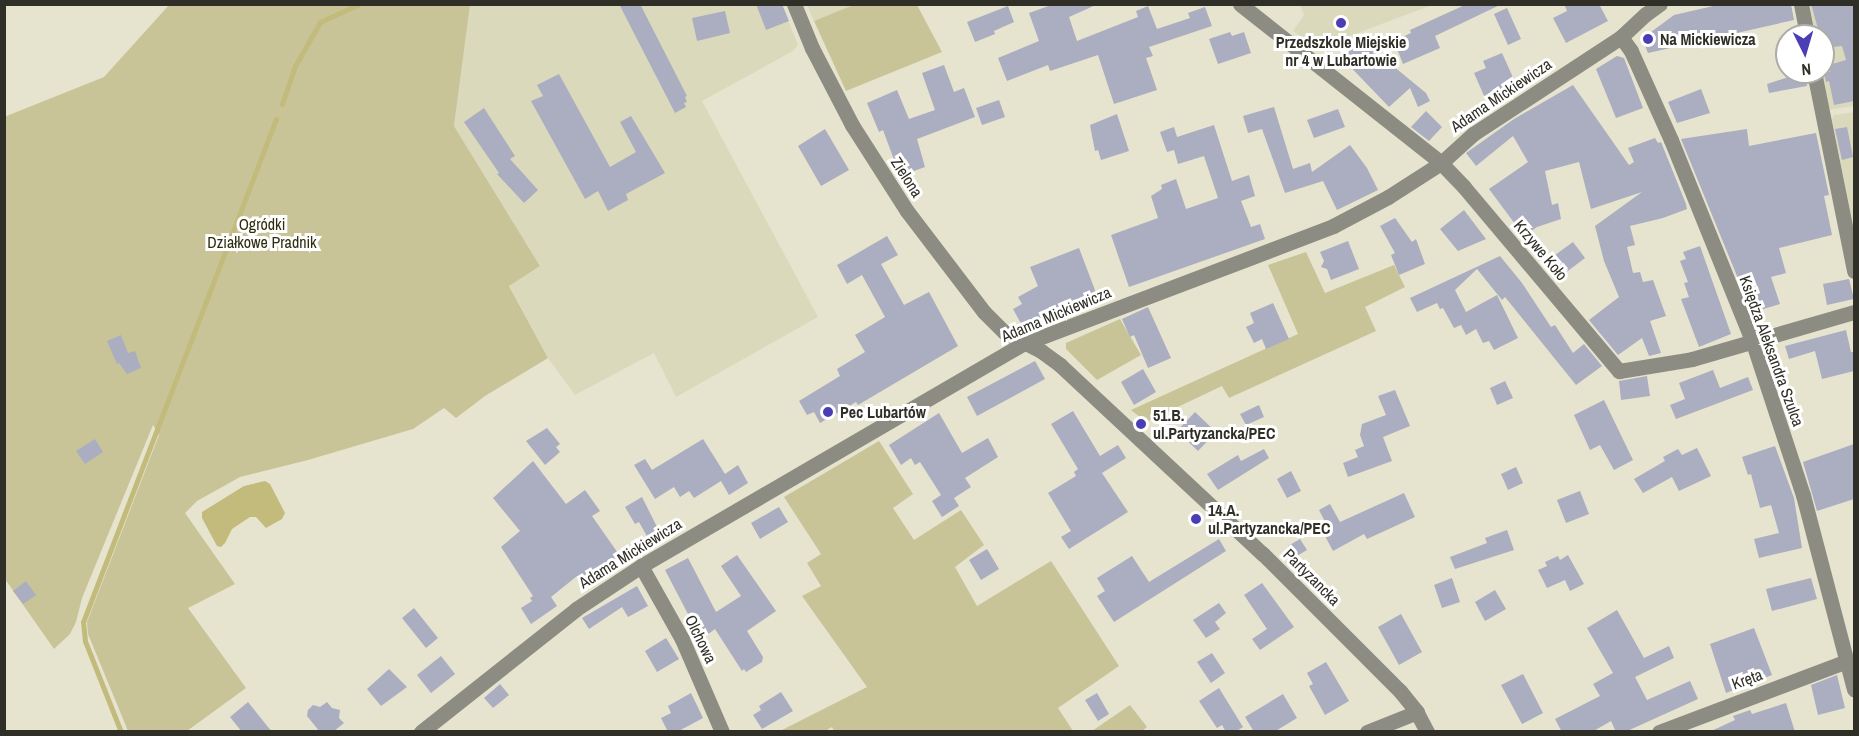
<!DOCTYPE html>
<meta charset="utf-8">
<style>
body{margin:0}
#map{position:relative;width:1859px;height:736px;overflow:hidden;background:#e6e4ce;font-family:"Archivo Narrow",sans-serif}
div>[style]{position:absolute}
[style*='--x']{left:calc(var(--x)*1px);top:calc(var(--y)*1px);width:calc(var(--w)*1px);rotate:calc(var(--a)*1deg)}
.built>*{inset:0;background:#dbd9bc}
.green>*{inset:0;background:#c9c498}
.water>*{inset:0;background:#c2bb7b}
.stream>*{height:5px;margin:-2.5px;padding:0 2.5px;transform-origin:2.5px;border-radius:2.5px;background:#c2bb7b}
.building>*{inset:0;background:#abadc1}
.minor>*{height:15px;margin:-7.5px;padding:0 7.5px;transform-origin:7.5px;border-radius:7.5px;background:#8d8c83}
.dots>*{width:16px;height:16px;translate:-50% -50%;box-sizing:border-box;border:3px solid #fff;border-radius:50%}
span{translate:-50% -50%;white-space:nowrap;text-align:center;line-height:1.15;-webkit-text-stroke:6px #fff;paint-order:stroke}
.poi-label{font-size:16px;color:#302f27;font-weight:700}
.left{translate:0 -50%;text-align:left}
.street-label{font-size:16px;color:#302f27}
.park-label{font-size:16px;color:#2f2c0f}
.frame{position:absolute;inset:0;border:6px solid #302f27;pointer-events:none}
.north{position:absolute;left:1775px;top:24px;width:60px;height:60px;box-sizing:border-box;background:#fff;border:2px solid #acaca9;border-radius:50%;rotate:175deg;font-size:16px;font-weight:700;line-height:24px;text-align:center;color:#302f27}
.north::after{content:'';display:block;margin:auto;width:21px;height:27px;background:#4b3eb5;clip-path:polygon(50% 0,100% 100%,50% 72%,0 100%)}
</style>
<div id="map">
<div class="built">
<i style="clip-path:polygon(470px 5px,782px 5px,798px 45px,793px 51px,702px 101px,818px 317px,676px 397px,654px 353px,575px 395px,548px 358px,509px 285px,540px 266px,454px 126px)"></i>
<i style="clip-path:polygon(807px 5px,856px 5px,814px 21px)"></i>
<i style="clip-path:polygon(1300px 5px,1300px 4px,1432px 5px,1318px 48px,1293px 31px,1304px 15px)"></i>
<i style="clip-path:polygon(1810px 5px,1854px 5px,1854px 106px,1827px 110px,1821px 72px,1823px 36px,1815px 36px)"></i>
<i style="clip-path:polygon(1854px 112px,1854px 230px,1832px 119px,1834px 115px)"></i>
</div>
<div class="green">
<i style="clip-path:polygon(856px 4px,917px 5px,942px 52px,846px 91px,814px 21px)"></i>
<i style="clip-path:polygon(169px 5px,470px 5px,454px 126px,540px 266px,509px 286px,548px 358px,485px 396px,456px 418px,444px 408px,413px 429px,308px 460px,240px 477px,197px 501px,185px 513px,235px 584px,188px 608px,246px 688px,187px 731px,128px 731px,88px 634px,87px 622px,159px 435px,153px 425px,82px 598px,76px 622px,70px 634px,54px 649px,5px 579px,4px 117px,104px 77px)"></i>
<i style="clip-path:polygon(1306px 252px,1325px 293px,1394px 265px,1405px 287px,1365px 307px,1376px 331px,1229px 398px,1222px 386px,1146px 422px,1131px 410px,1298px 334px,1268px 265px)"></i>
<i style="clip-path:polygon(1120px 319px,1141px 355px,1097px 380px,1066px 349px,1066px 343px)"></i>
<i style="clip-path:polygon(879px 441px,913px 494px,893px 508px,914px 540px,961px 510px,984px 545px,955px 567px,977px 606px,1051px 561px,1119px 666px,1058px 708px,1073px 731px,835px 732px,832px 727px,825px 731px,780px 731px,867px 687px,802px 596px,821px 586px,807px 563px,821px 554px,784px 497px)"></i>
<i style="clip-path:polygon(1130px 705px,1147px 727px,1142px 731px,1092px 731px)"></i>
</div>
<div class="water">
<i style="clip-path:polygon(265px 481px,270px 484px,285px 513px,282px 519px,266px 528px,256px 517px,250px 517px,232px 529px,225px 543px,221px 547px,217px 546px,202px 518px,202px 512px,244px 486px)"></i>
</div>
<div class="stream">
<i style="--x:282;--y:104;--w:40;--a:-71.1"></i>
<i style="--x:295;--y:66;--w:51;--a:-60.4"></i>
<i style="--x:320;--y:22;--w:43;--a:-24.8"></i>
<i style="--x:121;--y:732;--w:98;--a:-111.6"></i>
<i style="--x:85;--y:641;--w:19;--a:-96"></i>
<i style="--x:83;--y:622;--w:539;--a:-69.01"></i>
</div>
<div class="building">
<i style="clip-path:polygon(619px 4px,640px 4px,687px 96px,685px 97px,687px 102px,684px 103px,686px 107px,675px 113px)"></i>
<i style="clip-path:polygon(756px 4px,782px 4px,789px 21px,766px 30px)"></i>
<i style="clip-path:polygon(1054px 4px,1098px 4px,1069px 17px,1077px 41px,1138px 17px,1136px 11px,1148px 6px,1157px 29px,1190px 18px,1188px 13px,1205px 7px,1212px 26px,1149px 47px,1153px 56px,1146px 58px,1157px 90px,1114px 104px,1098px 55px,1050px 71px,1048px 65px,1007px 81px,998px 58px,1039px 41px,1029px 13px)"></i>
<i style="clip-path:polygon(1467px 4px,1502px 4px,1435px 36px,1440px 48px,1403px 64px,1394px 41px,1411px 33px,1410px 30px)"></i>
<i style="clip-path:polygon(1564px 4px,1599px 4px,1608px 21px,1566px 43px,1553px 18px,1567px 11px)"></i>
<i style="clip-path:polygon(1722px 4px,1791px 4px,1794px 20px,1648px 53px,1644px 43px,1647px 35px,1674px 15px)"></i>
<i style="clip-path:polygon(1811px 4px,1854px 4px,1854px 101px,1834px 105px,1829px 81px,1826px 82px,1824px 72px,1830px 72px,1829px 65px,1846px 60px,1842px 46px,1826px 48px,1823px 46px,1823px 36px,1820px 36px)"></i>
<i style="clip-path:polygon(1008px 6px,1014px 22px,994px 31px,995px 34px,975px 42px,967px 22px)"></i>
<i style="clip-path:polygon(1507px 8px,1521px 39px,1508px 45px,1494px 14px)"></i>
<i style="clip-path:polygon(725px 11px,730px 33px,697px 41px,692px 18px)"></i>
<i style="clip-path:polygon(1230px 32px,1232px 36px,1244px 32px,1251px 53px,1218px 64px,1209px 39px)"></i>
<i style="clip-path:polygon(1354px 38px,1368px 49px,1370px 47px,1426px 93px,1430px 101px,1418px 107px,1410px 88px,1389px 107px,1340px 56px)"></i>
<i style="clip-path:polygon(1502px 53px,1516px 84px,1485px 98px,1474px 73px,1486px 68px,1483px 61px)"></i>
<i style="clip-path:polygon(1617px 56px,1624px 58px,1643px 108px,1616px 118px,1596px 69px)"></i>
<i style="clip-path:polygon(944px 65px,954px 92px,964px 88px,975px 117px,917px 139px,925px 167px,900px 176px,883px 130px,879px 132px,867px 103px,897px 90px,909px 119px,935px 110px,922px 73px)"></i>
<i style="clip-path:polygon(1804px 72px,1807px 86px,1769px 93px,1767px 84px)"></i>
<i style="clip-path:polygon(559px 74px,610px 167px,636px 152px,620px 122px,631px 116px,665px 173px,626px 194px,628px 200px,608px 211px,598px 191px,585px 199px,531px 101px,543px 96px,537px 85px)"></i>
<i style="clip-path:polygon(1573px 85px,1629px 165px,1634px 162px,1628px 148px,1655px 138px,1658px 143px,1661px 142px,1686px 204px,1687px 209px,1663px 218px,1630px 226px,1635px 245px,1627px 247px,1633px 273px,1640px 272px,1643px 282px,1653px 280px,1666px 316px,1650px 321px,1661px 353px,1649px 356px,1642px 338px,1618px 355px,1589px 320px,1619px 297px,1604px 261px,1595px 226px,1642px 192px,1591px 209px,1579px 162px,1545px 171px,1552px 205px,1558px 203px,1561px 219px,1537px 227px,1524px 236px,1489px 189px,1528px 162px,1513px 136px,1476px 166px,1466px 153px,1514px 119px)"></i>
<i style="clip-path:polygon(1701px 89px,1710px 113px,1677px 123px,1668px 102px)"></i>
<i style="clip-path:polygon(999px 100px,1005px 117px,982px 125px,976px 108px)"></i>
<i style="clip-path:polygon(1274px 107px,1293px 169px,1310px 163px,1312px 172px,1350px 145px,1367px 168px,1378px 190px,1337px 210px,1323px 181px,1285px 193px,1262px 129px,1248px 133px,1243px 116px)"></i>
<i style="clip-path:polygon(484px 108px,515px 156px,510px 159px,538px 190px,524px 203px,497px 174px,499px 173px,464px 122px)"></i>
<i style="clip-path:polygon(1338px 109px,1345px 127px,1314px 138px,1307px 120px)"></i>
<i style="clip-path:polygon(1426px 111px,1442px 127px,1429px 141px,1411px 127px)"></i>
<i style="clip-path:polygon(1117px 114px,1129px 151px,1101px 160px,1098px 150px,1095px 151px,1090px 125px)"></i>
<i style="clip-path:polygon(1214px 125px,1232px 181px,1249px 175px,1255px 196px,1241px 201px,1251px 227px,1260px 224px,1265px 239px,1129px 287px,1111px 235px,1158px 218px,1151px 196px,1162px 189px,1161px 185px,1176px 179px,1186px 209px,1218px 198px,1204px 156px,1178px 164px,1174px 150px,1167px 152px,1160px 132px,1174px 127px,1177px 137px)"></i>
<i style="clip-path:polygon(1847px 127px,1853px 157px,1842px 160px,1835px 129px)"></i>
<i style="clip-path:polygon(825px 129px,849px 170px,821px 186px,798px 146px)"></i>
<i style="clip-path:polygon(1747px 129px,1749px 146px,1816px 133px,1829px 195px,1824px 196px,1832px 235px,1779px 248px,1786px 273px,1771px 277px,1780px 304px,1757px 311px,1747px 278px,1739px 281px,1681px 139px)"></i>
<i style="clip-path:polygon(1464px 210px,1486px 239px,1458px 251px,1440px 229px)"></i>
<i style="clip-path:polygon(1395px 218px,1412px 242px,1416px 239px,1425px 264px,1399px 275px,1391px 255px,1395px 253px,1380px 226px)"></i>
<i style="clip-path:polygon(887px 236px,898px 255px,881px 264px,904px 305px,929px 292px,958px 346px,858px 405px,856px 402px,820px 423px,814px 412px,807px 415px,799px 401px,840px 376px,837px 369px,865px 352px,855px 335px,885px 317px,862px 275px,847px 284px,837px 265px)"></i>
<i style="clip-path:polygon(1348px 241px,1359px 269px,1331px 280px,1327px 269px,1321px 267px,1324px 261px,1320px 252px)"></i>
<i style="clip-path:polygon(1573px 242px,1585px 258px,1556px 280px,1544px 263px)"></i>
<i style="clip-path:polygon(1700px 246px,1731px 334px,1699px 347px,1681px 299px,1689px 297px,1684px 283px,1688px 282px,1680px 261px,1686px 259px,1683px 252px)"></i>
<i style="clip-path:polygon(1079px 248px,1098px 298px,1066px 310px,1064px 306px,1023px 327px,1013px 309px,1022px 304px,1018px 297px,1038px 286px,1030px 267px)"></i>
<i style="clip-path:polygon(1500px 256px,1522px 283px,1551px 327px,1555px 325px,1573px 353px,1584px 344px,1602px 366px,1576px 385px,1505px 297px,1502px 300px,1477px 269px,1455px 290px,1466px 312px,1497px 295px,1518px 338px,1494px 350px,1489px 341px,1483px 343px,1476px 329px,1466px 335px,1461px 325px,1454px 328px,1443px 308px,1440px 309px,1437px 303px,1417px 312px,1410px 298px)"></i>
<i style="clip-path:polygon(1849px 279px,1854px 299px,1827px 305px,1823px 284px)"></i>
<i style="clip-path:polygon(1273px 303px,1289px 339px,1266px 349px,1262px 339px,1254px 343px,1246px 327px,1254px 323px,1250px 313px)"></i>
<i style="clip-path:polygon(1148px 307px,1171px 358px,1148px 368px,1134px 335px,1130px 337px,1122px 319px)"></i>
<i style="clip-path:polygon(1846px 330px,1851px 352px,1854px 352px,1854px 371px,1822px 379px,1815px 351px,1789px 359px,1785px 346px)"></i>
<i style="clip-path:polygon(121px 335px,128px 353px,135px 351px,141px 368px,127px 374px,119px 363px,117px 364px,107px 341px)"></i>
<i style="clip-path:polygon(1035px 361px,1045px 379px,977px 416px,967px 397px)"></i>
<i style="clip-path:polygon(1143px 369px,1156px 392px,1134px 405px,1121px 382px)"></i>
<i style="clip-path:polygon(1713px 370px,1720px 388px,1748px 377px,1753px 390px,1676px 419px,1670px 405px,1685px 399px,1679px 383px)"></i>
<i style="clip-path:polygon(1647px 376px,1650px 396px,1621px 400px,1619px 381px)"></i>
<i style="clip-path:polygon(1505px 381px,1513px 398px,1497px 405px,1490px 388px)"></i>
<i style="clip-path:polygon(1395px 390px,1410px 426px,1383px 437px,1392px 461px,1348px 477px,1343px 463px,1358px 457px,1355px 450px,1364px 446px,1360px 435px,1362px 424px,1386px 415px,1378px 396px)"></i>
<i style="clip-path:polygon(1604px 400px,1633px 460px,1614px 470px,1600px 445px,1590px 450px,1574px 415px)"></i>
<i style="clip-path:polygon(1259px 405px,1264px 417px,1246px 425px,1240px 414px)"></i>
<i style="clip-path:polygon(1073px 411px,1100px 456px,1118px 445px,1126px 458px,1102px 473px,1128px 512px,1069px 549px,1061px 537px,1071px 531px,1048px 493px,1076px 476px,1074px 472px,1078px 469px,1051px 424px)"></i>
<i style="clip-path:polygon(1195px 412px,1216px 432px,1198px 451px,1177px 431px)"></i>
<i style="clip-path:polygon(939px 413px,962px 453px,988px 438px,998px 457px,965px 478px,971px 487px,954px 498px,959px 506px,942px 517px,932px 501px,941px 495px,920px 462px,915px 465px,911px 458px,901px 465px,889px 445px)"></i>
<i style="clip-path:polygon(547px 428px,560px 444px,556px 447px,560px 452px,545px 465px,526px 441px)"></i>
<i style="clip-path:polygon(95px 439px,103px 452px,85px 464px,76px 451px)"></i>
<i style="clip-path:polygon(703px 439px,725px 474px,738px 465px,748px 483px,729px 495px,721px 481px,694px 498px,689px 491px,680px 497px,674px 487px,655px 499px,634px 465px,645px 459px,652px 470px)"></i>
<i style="clip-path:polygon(1854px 444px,1854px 499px,1817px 511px,1803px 462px)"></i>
<i style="clip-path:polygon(1775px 446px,1794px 498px,1802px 548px,1759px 558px,1754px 539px,1779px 533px,1771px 505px,1760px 508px,1751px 474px,1748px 475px,1742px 457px)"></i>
<i style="clip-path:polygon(1697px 448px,1711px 476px,1679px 491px,1672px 477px,1643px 493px,1634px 479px,1665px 461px,1663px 457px,1678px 449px,1682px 455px)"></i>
<i style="clip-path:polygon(1264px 449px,1269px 458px,1218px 490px,1207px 474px,1238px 455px,1241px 461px)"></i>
<i style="clip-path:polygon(533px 461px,566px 504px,585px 490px,600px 511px,592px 516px,620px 556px,584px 584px,577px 576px,551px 597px,557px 606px,531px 624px,521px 608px,532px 601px,530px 598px,533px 596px,501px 547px,520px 531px,493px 498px)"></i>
<i style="clip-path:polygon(1516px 467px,1523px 483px,1508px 490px,1501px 474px)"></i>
<i style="clip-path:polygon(1291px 471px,1301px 491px,1287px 498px,1277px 479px)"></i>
<i style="clip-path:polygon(1580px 491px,1589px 514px,1566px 523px,1557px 500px)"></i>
<i style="clip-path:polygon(1404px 493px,1415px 517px,1367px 539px,1364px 534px,1333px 551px,1325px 536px,1331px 533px,1319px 510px,1330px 504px,1340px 522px)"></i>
<i style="clip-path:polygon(642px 497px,659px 531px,648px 538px,639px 522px,635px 524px,625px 507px)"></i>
<i style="clip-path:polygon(779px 507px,788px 522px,760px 539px,751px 523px)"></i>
<i style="clip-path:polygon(1507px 530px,1514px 550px,1455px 569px,1450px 557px,1487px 543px,1485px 538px)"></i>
<i style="clip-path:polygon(1219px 539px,1226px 551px,1114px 622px,1097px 596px,1105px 591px,1097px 578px,1132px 556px,1149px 582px)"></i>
<i style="clip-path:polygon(1300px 539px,1307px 550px,1295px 557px,1288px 546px)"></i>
<i style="clip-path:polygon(987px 549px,999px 569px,981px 580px,969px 560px)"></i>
<i style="clip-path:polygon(737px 555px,776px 611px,747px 631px,763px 657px,762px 662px,746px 672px,744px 669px,742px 671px,715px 629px,707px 635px,692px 612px,688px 614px,665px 570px,688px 558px,716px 612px,741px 596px,721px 566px)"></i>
<i style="clip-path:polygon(1568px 555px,1584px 584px,1570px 591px,1565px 580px,1547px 588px,1538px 570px,1547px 566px,1545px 562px,1558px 556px,1560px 560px)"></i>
<i style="clip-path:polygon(1452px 578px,1460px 602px,1442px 608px,1434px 585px)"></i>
<i style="clip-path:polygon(1811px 578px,1817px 599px,1772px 611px,1766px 589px)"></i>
<i style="clip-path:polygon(26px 581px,36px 595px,23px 604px,13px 591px)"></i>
<i style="clip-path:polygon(1262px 583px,1294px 627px,1260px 650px,1252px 639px,1267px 629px,1244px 595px)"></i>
<i style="clip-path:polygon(637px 586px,648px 606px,628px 617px,622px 607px,589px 629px,582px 618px)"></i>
<i style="clip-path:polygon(1495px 590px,1506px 609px,1485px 621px,1475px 602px)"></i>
<i style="clip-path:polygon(1219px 603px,1226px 613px,1215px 622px,1220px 629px,1206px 638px,1193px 620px)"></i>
<i style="clip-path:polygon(414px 608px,438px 638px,426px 648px,402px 618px)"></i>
<i style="clip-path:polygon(1617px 610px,1644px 658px,1669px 646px,1674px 658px,1635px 677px,1647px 700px,1690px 681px,1698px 699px,1625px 732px,1616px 732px,1611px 721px,1592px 732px,1562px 732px,1555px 719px,1600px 696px,1593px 684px,1613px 673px,1587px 628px)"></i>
<i style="clip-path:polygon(1401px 614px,1422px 652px,1399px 665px,1378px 627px)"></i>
<i style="clip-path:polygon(1754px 628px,1772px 675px,1726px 693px,1710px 644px)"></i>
<i style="clip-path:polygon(666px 638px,679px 659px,657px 672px,645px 651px)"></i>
<i style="clip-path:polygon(1212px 653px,1225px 673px,1211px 683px,1197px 662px)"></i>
<i style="clip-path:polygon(441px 656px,455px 674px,431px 693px,417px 675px)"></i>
<i style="clip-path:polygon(1326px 662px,1349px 701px,1325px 715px,1309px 686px,1313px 684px,1307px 673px)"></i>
<i style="clip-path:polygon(389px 669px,407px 687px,381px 706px,367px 689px)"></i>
<i style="clip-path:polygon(1523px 674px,1543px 713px,1522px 724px,1501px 685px)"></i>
<i style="clip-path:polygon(1837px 675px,1845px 708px,1818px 715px,1811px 685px)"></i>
<i style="clip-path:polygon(500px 684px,509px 695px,493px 708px,484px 698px)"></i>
<i style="clip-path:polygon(1219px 688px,1243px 727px,1235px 732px,1226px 732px,1222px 725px,1217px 728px,1199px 701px)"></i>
<i style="clip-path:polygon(781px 692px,793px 711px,762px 729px,753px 715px,761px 710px,759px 706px)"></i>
<i style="clip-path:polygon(691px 693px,703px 718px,677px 732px,668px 732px,661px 718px,671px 713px,668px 706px)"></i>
<i style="clip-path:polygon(1097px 693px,1109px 714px,1098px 721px,1085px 700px)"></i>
<i style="clip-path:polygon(1283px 694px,1297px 718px,1274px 732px,1254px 732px,1245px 717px)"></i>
<i style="clip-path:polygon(248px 702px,272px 732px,242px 732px,230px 717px)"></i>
<i style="clip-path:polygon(327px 702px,332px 708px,340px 710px,339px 718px,344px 723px,333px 732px,320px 732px,307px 716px,308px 710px,313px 705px,320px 707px)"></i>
<i style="clip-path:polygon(1786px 703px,1795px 732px,1709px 732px,1735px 720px,1733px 716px,1750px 710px,1752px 714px)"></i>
</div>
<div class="minor">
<i style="--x:794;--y:4;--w:48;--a:67.8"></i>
<i style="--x:812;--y:48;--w:87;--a:62.5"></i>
<i style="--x:852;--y:125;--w:102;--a:57.4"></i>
<i style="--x:907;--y:211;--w:127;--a:52.7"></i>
<i style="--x:984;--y:312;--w:28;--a:45"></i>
<i style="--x:1004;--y:332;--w:42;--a:27.2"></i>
<i style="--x:1041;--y:351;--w:24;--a:36"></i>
<i style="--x:1060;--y:365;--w:277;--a:43"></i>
<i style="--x:1263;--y:554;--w:194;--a:45"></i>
<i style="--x:1400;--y:691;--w:26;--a:51"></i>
<i style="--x:1416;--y:711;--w:24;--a:62"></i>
<i style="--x:1240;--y:4;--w:256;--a:38.3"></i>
<i style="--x:1441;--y:163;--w:33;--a:46"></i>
<i style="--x:1464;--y:187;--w:241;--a:49.9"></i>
<i style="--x:1619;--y:371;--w:74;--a:-9.3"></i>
<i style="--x:1692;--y:359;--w:169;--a:-16.2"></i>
<i style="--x:1801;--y:4;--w:33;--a:79"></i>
<i style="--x:1621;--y:37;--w:17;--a:54"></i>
<i style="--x:1631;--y:51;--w:98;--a:65.8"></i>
<i style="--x:1671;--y:140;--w:216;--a:68"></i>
<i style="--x:1752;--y:340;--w:163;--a:71.8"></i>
<i style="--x:1803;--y:495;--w:201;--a:75.3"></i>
<i style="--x:1814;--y:72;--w:203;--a:78.6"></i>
<i style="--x:641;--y:566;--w:84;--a:60.7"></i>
<i style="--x:682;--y:639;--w:101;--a:66.7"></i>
<i style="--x:421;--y:732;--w:198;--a:-38.4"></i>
<i style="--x:576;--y:609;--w:78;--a:-33.5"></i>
<i style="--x:641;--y:566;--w:442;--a:-30.2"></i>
<i style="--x:1023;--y:344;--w:332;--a:-20.8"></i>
<i style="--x:1333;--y:226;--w:62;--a:-27.8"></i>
<i style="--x:1388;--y:197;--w:63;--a:-32.7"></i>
<i style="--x:1441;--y:163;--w:43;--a:-42.2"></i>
<i style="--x:1473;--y:134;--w:177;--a:-33.2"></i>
<i style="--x:1621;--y:37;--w:34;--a:-43"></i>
<i style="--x:1646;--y:14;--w:17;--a:-36"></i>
<i style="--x:1367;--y:732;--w:54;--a:-21.8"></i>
<i style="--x:1659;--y:732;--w:201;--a:-20.7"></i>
</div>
<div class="dots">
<i style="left:1341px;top:23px;background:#4b3eb5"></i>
<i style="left:1648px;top:39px;background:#4b3eb5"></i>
<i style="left:828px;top:412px;background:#4b3eb5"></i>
<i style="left:1141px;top:424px;background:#4b3eb5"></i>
<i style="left:1196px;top:519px;background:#4b3eb5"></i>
</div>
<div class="poi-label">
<span class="left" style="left:1660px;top:39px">Na Mickiewicza</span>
<span style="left:1341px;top:51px">Przedszkole Miejskie<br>nr 4 w Lubartowie</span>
<span class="left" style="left:840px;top:412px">Pec Lubartów</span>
<span class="left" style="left:1153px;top:424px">51.B.<br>ul.Partyzancka/PEC</span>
<span class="left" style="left:1208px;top:519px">14.A.<br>ul.Partyzancka/PEC</span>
</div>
<div class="street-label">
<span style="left:1501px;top:95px;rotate:-34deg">Adama Mickiewicza</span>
<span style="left:907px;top:177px;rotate:57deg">Zielona</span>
<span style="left:1541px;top:250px;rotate:50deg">Krzywe Koło</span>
<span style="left:1056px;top:314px;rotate:-23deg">Adama Mickiewicza</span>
<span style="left:1772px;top:351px;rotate:70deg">Księdza Aleksandra Szulca</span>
<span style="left:630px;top:553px;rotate:-32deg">Adama Mickiewicza</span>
<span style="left:1312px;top:577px;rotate:45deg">Partyzancka</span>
<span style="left:701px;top:639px;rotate:64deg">Olchowa</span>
<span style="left:1747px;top:679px;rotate:-20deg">Kręta</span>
</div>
<div class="park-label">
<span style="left:262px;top:233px">Ogródki<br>Działkowe Pradnik</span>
</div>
<div class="frame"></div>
<div class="north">N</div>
</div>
